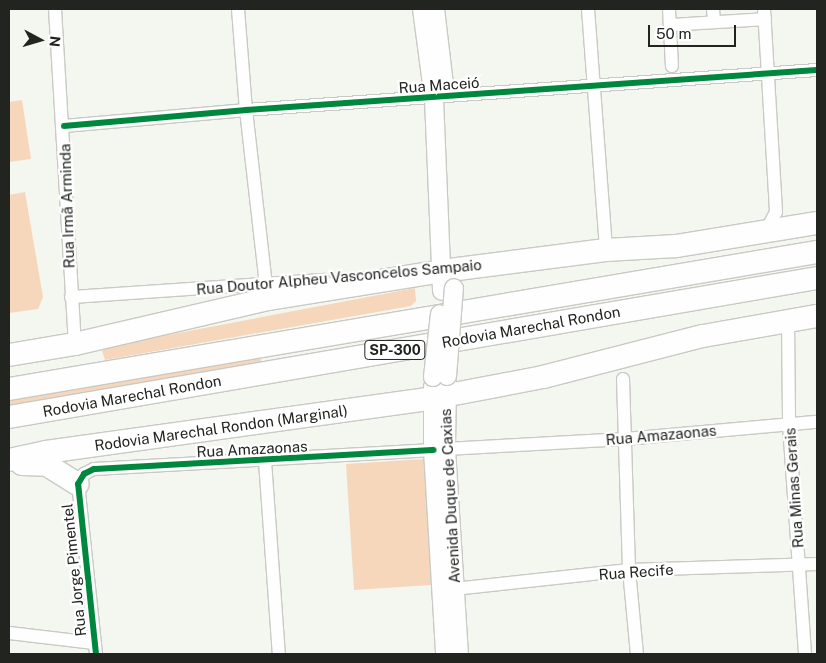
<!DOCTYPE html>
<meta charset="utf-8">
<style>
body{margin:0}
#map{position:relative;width:826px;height:663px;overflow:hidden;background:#f4f7f0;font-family:"Public Sans",sans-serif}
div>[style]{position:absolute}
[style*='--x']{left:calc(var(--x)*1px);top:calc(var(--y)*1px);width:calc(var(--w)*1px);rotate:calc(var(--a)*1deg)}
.green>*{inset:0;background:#f6d7bb}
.roads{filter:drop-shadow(1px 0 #c9cac5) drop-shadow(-1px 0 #c9cac5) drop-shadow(0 1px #c9cac5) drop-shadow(0 -1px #c9cac5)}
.street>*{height:12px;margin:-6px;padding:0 6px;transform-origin:6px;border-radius:6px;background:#fdfefd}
.secondary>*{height:18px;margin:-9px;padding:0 9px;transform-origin:9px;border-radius:9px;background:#fdfefd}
.highway>*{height:22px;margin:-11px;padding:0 11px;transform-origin:11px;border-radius:11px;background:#fdfefd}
.bridges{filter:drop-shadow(1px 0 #c9cac5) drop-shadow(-1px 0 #c9cac5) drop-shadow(0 1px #c9cac5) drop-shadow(0 -1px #c9cac5)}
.secondary-bridge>*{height:18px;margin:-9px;padding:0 9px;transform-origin:9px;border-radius:9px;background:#fdfefd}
.cycleway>*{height:6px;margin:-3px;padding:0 3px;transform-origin:3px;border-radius:3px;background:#00873e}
span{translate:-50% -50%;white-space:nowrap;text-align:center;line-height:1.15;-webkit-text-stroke:4.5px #fff;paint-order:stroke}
.shield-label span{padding:1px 4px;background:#fff;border:1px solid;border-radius:4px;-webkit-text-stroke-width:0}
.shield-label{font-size:14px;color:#222420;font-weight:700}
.street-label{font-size:15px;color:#222420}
.frame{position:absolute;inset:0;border:10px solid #222420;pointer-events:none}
.north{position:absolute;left:15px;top:15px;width:50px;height:50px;-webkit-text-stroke:4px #fff;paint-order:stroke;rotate:96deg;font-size:14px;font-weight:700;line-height:20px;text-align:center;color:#222420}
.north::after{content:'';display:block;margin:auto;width:18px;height:22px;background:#222420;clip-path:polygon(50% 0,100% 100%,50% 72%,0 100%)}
.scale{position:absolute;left:648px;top:25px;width:88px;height:22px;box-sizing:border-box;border:2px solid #222420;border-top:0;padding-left:6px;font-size:15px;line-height:18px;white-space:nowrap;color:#222420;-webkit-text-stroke:4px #fff;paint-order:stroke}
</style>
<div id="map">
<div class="green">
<i style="clip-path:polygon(22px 100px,31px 159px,9px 162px,9px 102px)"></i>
<i style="clip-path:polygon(25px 192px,43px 297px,38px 309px,9px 313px,9px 195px)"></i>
<i style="clip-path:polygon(415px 288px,416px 301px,411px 306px,105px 360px,102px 351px,110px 346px)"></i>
<i style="clip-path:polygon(261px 354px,261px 371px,9px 412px,9px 396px)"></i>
<i style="clip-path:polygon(424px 459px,431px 585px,354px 590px,346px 464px)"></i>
</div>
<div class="roads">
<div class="street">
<i style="--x:55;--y:9;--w:336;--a:86.6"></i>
<i style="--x:238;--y:9;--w:101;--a:85.5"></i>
<i style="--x:246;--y:110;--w:176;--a:83.5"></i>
<i style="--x:588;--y:9;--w:242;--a:85.7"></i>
<i style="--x:669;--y:9;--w:57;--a:87"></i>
<i style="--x:713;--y:9;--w:12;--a:85"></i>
<i style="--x:764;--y:9;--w:203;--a:86.6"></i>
<i style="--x:776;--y:212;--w:21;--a:118"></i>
<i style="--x:670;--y:25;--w:95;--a:-3.6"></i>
<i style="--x:64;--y:126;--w:183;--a:-5"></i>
<i style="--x:246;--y:110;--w:572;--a:-4.01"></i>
<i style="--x:71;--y:297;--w:253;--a:-3.9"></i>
<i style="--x:788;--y:321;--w:104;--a:89.4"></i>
<i style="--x:789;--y:425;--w:230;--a:86"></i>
<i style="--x:623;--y:379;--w:191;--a:88.2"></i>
<i style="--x:629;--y:570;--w:84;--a:84.6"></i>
<i style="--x:446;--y:449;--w:179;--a:-3.2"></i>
<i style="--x:625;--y:439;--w:193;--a:-5.1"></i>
<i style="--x:265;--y:461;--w:194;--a:85.9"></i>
<i style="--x:454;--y:589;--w:176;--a:-6.2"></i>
<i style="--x:629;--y:570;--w:188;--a:-1.8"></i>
<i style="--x:9;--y:633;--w:86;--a:6.7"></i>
<i style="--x:96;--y:654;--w:171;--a:-96"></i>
<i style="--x:78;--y:484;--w:12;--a:-59"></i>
<i style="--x:84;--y:474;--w:11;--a:-27"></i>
<i style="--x:94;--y:469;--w:340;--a:-3.2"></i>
</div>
<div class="secondary">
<i style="--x:422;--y:9;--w:91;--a:82.4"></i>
<i style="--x:434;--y:99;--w:192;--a:87.6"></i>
<i style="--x:435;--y:9;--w:77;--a:83.2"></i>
<i style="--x:447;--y:383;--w:66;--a:90.9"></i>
<i style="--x:446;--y:449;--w:205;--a:86.4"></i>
<i style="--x:433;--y:387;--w:63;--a:90"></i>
<i style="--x:433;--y:450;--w:204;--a:86.6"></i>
</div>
<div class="highway">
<i style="--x:9;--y:355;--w:67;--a:-9.5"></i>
<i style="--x:75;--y:344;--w:199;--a:-13.1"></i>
<i style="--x:269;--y:299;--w:175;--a:-9.2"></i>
<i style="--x:442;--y:271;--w:165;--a:-7.3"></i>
<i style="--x:606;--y:250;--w:70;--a:-3.3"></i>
<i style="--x:676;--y:246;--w:143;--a:-9.3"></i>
<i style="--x:9;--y:389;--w:820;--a:-9.62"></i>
<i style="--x:9;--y:417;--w:820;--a:-9.76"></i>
<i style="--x:9;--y:460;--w:38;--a:-12"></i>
<i style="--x:46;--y:452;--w:391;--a:-7.9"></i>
<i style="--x:433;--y:398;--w:112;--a:-10.8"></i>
<i style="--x:543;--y:377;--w:165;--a:-14.4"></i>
<i style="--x:703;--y:336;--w:116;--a:-10"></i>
<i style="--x:22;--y:464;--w:25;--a:2"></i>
<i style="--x:47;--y:465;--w:36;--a:32"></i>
</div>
</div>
<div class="bridges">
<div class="secondary-bridge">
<i style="--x:447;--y:376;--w:88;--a:-85.5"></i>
<i style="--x:433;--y:377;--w:63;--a:-83.7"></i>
</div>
</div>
<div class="cycleway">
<i style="--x:64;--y:126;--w:183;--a:-5"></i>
<i style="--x:246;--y:110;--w:572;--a:-4.01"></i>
<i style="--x:96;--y:654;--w:171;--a:-96"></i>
<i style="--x:78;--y:484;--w:12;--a:-59"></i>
<i style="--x:84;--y:474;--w:11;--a:-27"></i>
<i style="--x:94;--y:469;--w:340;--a:-3.2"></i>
</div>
<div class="shield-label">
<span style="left:395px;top:350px">SP-300</span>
</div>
<div class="street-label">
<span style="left:439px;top:85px;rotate:-4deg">Rua Maceió</span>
<span style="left:67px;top:206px;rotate:-92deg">Rua Irmã Arminda</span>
<span style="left:339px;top:277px;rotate:-5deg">Rua Doutor Alpheu Vasconcelos Sampaio</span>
<span style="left:531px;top:327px;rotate:-10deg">Rodovia Marechal Rondon</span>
<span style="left:132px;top:396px;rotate:-10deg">Rodovia Marechal Rondon</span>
<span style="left:221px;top:428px;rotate:-8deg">Rodovia Marechal Rondon (Marginal)</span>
<span style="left:661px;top:435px;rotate:-5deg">Rua Amazaonas</span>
<span style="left:252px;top:449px;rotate:-3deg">Rua Amazaonas</span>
<span style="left:794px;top:488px;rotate:-94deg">Rua Minas Gerais</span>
<span style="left:450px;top:496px;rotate:-93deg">Avenida Duque de Caxias</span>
<span style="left:74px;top:570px;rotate:-96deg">Rua Jorge Pimentel</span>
<span style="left:636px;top:572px;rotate:-4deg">Rua Recife</span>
</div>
<div class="frame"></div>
<div class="north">N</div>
<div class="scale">50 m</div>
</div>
